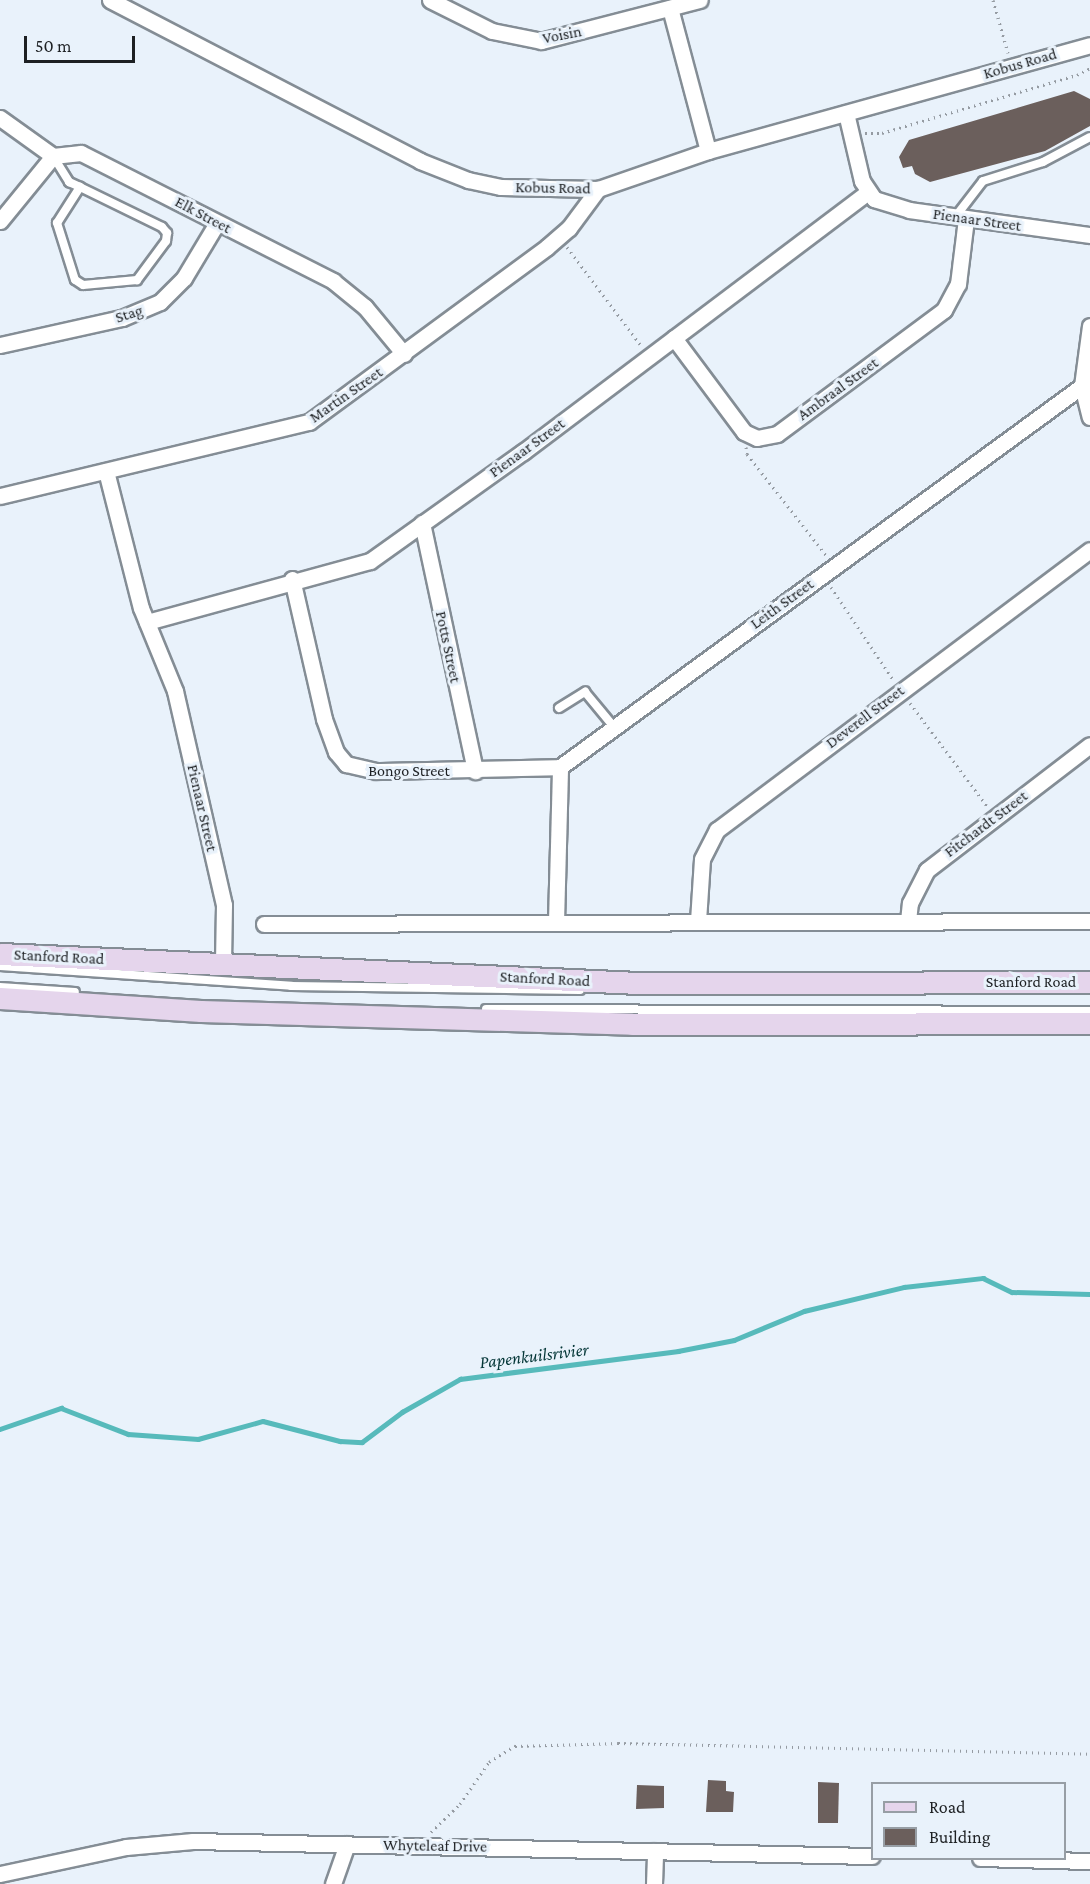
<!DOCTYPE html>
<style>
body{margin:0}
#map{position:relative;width:1090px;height:1884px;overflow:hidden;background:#e9f2fb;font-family:"Crimson Pro",serif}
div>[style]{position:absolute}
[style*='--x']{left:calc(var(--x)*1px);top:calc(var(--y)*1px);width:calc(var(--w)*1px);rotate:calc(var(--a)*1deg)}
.stream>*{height:4.5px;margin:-2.25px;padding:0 2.25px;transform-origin:2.25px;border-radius:2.25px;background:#57babb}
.building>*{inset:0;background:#6b5f5c}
.path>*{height:3px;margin-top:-1.5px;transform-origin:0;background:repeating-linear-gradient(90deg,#959ba2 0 1.5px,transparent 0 6px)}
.roads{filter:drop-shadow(2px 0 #848d95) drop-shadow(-2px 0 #848d95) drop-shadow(0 2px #848d95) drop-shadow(0 -2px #848d95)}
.service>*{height:8px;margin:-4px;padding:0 4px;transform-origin:4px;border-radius:4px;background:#fff}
.minor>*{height:15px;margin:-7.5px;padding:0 7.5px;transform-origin:7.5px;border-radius:7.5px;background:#fff}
.secondary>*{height:21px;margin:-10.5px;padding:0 10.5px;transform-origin:10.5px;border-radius:10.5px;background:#e5d5ec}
span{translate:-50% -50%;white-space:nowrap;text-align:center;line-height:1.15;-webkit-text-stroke:6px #e9f2fb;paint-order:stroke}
.street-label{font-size:16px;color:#1d2023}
.water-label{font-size:18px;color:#043637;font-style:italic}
.legend{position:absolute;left:871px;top:1782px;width:195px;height:78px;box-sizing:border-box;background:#e9f2fb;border:2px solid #979ea5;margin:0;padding:8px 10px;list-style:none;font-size:18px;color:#1d2023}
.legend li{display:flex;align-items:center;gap:12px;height:30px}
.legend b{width:30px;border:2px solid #979ea5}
.scale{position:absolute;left:24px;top:36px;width:111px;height:27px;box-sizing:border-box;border:3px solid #1d2023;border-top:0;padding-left:8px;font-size:18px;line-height:21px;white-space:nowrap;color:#1d2023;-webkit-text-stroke:4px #e9f2fb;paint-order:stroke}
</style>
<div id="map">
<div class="stream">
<i style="--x:0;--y:1429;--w:65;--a:-19"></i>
<i style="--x:61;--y:1408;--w:72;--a:21.2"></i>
<i style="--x:128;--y:1434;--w:70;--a:4.1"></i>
<i style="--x:198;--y:1439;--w:67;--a:-15.5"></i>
<i style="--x:263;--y:1421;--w:80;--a:14.6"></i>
<i style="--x:340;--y:1441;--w:22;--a:3"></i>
<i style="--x:362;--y:1442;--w:50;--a:-36.9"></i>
<i style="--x:402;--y:1412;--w:67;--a:-29.6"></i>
<i style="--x:460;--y:1379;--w:220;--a:-7.3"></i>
<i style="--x:678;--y:1351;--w:57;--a:-11.1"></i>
<i style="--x:734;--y:1340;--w:76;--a:-22.5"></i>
<i style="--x:804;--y:1311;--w:103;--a:-13.5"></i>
<i style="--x:904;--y:1287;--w:80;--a:-6.5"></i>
<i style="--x:983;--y:1278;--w:32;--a:26"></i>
<i style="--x:1012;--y:1292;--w:78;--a:1.5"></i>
</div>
<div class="building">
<i style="clip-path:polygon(1074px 91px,1090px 99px,1090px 126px,1045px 151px,930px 182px,915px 174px,912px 166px,903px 168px,899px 157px,909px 140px)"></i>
<i style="clip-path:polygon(708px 1780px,726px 1781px,726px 1791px,734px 1792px,733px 1812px,706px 1812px)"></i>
<i style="clip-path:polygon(818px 1782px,839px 1783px,838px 1823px,818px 1823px)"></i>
<i style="clip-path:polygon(637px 1785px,664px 1786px,664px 1808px,636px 1809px)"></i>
</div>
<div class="path">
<i style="--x:993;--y:0;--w:55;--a:74.2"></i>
<i style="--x:865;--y:133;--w:17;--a:0"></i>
<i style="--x:882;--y:133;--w:203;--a:-16.6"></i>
<i style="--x:1077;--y:75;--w:15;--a:-28"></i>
<i style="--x:567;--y:247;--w:125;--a:53.1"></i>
<i style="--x:746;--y:447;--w:7;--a:82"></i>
<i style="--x:747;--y:454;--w:128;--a:52"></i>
<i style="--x:831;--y:587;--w:113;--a:56.2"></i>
<i style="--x:910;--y:703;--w:129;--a:53.2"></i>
<i style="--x:431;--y:1832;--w:40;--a:-44"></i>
<i style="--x:460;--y:1804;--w:51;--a:-55.4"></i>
<i style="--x:489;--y:1762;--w:31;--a:-32"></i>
<i style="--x:515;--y:1746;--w:103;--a:-1.7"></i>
<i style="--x:618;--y:1743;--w:472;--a:1.3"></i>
</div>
<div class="roads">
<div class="service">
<i style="--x:53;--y:156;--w:31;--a:58"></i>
<i style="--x:69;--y:182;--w:12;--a:24"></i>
<i style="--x:80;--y:187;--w:91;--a:26"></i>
<i style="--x:162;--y:227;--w:8;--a:50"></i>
<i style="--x:167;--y:233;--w:8;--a:97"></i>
<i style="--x:166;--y:241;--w:49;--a:126.6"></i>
<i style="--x:137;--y:280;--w:54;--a:174.7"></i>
<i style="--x:83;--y:285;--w:9;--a:-148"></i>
<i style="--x:75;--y:280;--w:60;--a:-107.5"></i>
<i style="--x:57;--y:223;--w:43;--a:-57.4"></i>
<i style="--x:956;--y:216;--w:44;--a:-52.4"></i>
<i style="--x:983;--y:181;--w:63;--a:-17.6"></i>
<i style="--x:1043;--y:162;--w:53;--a:-28"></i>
<i style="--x:559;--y:708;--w:31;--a:-32"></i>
<i style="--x:585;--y:692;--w:45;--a:50.4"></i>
<i style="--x:0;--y:966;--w:292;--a:3.9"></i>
<i style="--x:291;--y:986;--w:289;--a:0.8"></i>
<i style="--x:0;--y:987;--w:75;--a:3.8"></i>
<i style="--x:486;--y:1009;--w:604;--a:0.19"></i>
</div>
<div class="minor">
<i style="--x:110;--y:0;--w:349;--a:27.4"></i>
<i style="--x:420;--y:161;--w:52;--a:21.6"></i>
<i style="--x:468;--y:180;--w:34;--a:12"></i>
<i style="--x:501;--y:187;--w:97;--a:1.2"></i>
<i style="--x:598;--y:189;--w:116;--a:-19.1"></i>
<i style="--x:708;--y:151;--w:396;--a:-15.5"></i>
<i style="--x:430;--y:0;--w:69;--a:26.6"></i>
<i style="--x:492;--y:31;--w:50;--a:11.5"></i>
<i style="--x:541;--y:41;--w:164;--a:-14.5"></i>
<i style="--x:670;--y:8;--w:148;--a:75.1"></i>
<i style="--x:846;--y:113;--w:70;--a:76.8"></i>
<i style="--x:862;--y:181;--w:22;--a:56"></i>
<i style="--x:874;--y:199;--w:37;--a:17"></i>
<i style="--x:909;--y:210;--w:183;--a:7.9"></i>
<i style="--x:0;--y:118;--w:65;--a:35.6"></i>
<i style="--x:0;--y:221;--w:84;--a:-50.8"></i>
<i style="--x:53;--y:156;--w:28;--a:-6"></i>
<i style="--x:81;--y:153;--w:283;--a:26.9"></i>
<i style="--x:333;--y:281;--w:41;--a:39.1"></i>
<i style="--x:365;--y:307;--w:61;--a:50.3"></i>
<i style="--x:1090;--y:326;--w:61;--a:97.6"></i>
<i style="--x:1082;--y:386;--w:32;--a:76"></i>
<i style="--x:674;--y:338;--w:117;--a:53.3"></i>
<i style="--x:744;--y:432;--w:14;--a:25"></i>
<i style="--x:757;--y:438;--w:20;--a:-11"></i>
<i style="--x:777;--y:434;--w:208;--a:-36.6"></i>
<i style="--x:944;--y:310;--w:30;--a:-62"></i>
<i style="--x:958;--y:284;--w:65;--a:-83"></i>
<i style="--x:0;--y:345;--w:125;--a:-12.5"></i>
<i style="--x:122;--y:318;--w:41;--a:-22.8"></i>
<i style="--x:160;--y:302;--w:34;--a:-45"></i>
<i style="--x:184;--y:278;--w:64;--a:-59"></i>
<i style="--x:106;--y:471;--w:141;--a:75.7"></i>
<i style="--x:141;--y:608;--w:90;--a:67.7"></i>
<i style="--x:175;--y:691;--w:220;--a:77.1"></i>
<i style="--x:224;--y:905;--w:60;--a:91"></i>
<i style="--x:0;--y:496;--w:318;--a:-13.5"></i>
<i style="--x:309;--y:422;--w:295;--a:-36.3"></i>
<i style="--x:547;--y:247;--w:29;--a:-41"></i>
<i style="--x:569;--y:228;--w:49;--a:-53.4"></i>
<i style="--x:422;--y:523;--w:254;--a:77.9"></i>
<i style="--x:292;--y:579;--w:144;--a:77.1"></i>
<i style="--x:324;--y:719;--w:35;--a:70"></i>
<i style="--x:336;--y:752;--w:16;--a:50"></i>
<i style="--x:346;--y:764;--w:31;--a:13"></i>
<i style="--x:376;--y:771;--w:184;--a:-1.2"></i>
<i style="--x:147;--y:622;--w:231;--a:-15.3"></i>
<i style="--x:370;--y:561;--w:188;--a:-35.5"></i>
<i style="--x:523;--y:452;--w:431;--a:-37"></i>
<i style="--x:698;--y:921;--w:62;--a:-86.3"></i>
<i style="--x:702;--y:859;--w:33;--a:-63"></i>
<i style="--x:717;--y:830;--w:466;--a:-36.9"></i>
<i style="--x:908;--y:921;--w:18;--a:-84"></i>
<i style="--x:910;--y:903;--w:37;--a:-63"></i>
<i style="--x:927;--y:870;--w:205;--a:-37.5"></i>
<i style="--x:556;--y:922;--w:155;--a:-88.5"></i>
<i style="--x:560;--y:767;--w:646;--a:-36.13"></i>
<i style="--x:264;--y:924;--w:826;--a:-0.21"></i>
<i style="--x:980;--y:1858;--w:110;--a:1.6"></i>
<i style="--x:0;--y:1874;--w:129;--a:-12.1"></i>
<i style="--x:126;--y:1847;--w:67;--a:-5.1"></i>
<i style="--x:193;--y:1841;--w:679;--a:1.27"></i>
<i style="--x:333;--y:1884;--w:42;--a:-70.7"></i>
<i style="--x:654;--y:1884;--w:33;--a:-88"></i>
</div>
<div class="secondary">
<i style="--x:0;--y:954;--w:639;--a:2.6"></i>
<i style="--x:638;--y:983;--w:452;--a:-0.1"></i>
<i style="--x:0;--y:998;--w:201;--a:3.7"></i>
<i style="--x:201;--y:1011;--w:431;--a:1.7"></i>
<i style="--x:632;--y:1024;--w:458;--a:-0.1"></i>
</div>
</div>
<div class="street-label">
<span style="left:562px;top:35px;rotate:-11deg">Voisin</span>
<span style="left:1020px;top:64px;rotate:-16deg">Kobus Road</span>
<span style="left:553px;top:188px;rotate:1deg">Kobus Road</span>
<span style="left:203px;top:215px;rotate:28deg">Elk Street</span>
<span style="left:977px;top:220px;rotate:8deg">Pienaar Street</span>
<span style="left:129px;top:314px;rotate:-18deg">Stag</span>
<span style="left:838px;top:389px;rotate:-36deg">Ambraal Street</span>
<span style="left:346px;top:395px;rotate:-35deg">Martin Street</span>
<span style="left:527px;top:448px;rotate:-36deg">Pienaar Street</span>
<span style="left:782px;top:604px;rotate:-36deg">Leith Street</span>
<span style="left:448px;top:647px;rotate:78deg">Potts Street</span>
<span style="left:865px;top:717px;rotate:-37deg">Deverell Street</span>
<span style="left:409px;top:771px">Bongo Street</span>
<span style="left:202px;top:808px;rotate:77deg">Pienaar Street</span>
<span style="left:986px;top:824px;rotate:-37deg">Fitchardt Street</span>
<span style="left:59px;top:957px;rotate:3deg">Stanford Road</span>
<span style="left:545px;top:979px;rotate:3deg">Stanford Road</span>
<span style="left:1031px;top:982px">Stanford Road</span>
<span style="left:435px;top:1846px;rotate:1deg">Whyteleaf Drive</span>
</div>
<div class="water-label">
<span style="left:534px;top:1356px;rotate:-7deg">Papenkuilsrivier</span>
</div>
<ul class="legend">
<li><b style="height:8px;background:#e5d5ec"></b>Road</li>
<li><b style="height:16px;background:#6b5f5c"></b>Building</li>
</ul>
<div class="scale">50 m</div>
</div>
